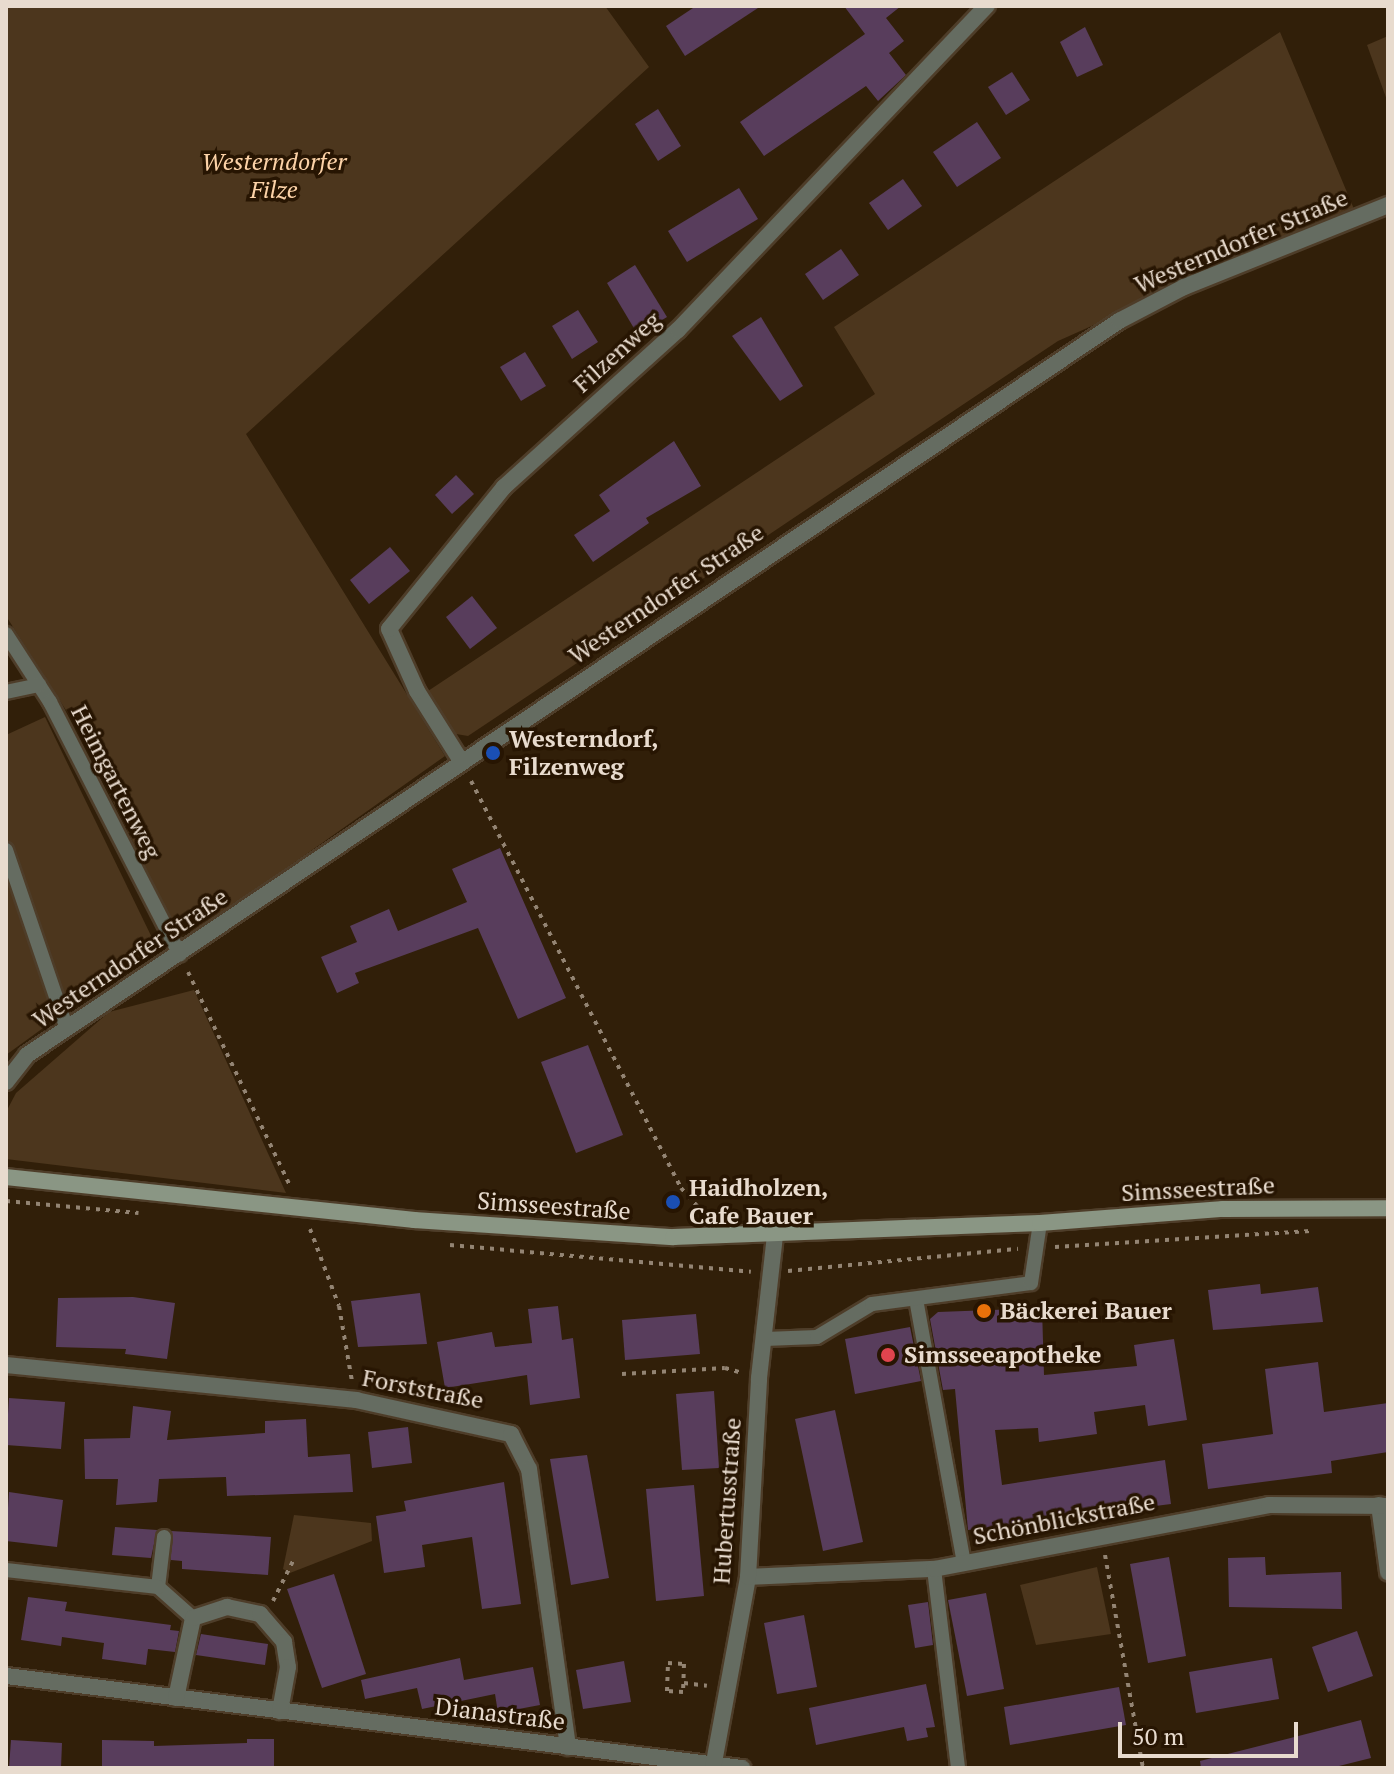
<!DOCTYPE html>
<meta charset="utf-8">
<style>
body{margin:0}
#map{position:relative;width:1394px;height:1774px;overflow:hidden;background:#311f09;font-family:"PT Serif",serif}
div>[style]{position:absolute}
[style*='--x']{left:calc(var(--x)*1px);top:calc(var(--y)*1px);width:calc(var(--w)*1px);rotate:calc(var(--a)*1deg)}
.green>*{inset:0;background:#4c361d}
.building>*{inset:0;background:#583d5c}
.path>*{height:4px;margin-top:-2px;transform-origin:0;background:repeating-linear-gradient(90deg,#938473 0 4px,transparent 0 10px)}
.roads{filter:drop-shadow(2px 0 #4e3d29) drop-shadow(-2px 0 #4e3d29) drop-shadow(0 2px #4e3d29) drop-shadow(0 -2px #4e3d29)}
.lane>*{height:14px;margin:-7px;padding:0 7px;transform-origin:7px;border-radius:7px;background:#656c61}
.street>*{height:16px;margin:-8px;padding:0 8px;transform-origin:8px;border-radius:8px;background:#656c61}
.secondary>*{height:16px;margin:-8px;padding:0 8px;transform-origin:8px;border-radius:8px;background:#8a9684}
.dots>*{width:22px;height:22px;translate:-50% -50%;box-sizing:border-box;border:4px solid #271502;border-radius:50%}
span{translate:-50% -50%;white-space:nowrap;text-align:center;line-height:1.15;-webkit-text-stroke:7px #271502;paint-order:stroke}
.park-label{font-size:24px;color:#fcd2a7;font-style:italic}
.street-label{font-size:24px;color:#e8dbce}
.poi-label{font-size:24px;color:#e8dbce;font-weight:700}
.left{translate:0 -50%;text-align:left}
.frame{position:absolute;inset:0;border:8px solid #e8dbce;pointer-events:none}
.scale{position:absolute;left:1118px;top:1722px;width:180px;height:36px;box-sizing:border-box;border:4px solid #e8dbce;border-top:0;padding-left:10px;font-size:24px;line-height:28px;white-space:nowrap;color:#e8dbce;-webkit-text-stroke:6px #271502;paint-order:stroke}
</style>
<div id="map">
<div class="green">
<i style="clip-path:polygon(6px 6px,605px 6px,649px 67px,246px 434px,445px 756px,195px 933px,175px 928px,76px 726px,6px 616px)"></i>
<i style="clip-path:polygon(1280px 32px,1354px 209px,1058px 341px,468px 736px,456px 734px,425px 693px,875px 394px,834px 327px)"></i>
<i style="clip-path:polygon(1388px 36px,1388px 103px,1367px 45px)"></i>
<i style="clip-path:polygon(45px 717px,156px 946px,6px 1055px,6px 735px)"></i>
<i style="clip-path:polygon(194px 990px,286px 1193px,6px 1159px,6px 1112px,16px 1093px,109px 1012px)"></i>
<i style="clip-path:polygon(294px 1515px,371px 1523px,372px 1541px,290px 1573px,283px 1569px)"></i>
<i style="clip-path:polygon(1097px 1567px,1111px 1634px,1036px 1645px,1020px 1585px)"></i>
</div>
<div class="building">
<i style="clip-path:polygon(696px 6px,761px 6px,685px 56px,666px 26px)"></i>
<i style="clip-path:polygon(844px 6px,901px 6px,886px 18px,904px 41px,889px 53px,906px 75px,878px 101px,866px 86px,764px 156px,740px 122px,865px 34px)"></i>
<i style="clip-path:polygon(1085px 27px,1103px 65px,1077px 77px,1060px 42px)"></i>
<i style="clip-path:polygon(1012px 72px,1030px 100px,1006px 115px,988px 87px)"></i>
<i style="clip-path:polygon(658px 109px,681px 146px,658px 161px,635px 124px)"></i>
<i style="clip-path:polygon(977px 122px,1001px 158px,957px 187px,933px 152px)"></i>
<i style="clip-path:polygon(903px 179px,922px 206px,888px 230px,869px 203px)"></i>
<i style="clip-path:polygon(739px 188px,758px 219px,687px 262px,668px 231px)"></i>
<i style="clip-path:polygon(841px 249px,859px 275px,823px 300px,805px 274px)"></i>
<i style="clip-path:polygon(635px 265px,667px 317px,638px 335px,607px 283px)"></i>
<i style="clip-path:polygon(578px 310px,598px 342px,572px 359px,552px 326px)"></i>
<i style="clip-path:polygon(761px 317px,803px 386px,780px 401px,732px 336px)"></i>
<i style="clip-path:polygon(525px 352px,546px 386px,521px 401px,500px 367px)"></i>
<i style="clip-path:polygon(674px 441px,701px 486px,646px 518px,649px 523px,593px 562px,574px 535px,610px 511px,599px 495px)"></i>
<i style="clip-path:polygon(456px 475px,474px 494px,452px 514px,435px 495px)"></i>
<i style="clip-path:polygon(390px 547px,410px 571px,369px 604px,350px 580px)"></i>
<i style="clip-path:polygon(472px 596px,497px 628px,470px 649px,446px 617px)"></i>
<i style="clip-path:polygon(500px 848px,566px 998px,518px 1019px,478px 928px,355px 973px,359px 983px,337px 993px,321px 957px,357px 942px,350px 926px,389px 909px,398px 931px,467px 902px,452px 869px)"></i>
<i style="clip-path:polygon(588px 1045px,623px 1135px,576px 1153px,541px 1062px)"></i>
<i style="clip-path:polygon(1260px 1284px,1261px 1294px,1318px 1287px,1323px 1322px,1213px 1330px,1208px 1290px)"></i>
<i style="clip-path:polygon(420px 1293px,427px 1344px,358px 1347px,351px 1301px)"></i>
<i style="clip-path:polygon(133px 1297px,175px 1303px,167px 1359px,125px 1354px,126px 1349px,56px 1347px,58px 1298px)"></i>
<i style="clip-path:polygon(558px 1306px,562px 1340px,573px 1338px,580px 1398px,530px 1405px,527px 1375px,445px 1388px,437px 1342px,492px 1332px,495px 1347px,532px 1343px,528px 1309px)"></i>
<i style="clip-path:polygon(1042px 1308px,1044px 1375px,1137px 1366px,1134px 1345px,1174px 1339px,1187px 1420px,1148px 1426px,1145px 1405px,1094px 1412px,1097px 1434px,1039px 1442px,1038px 1428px,995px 1430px,1002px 1485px,1165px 1460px,1171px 1504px,968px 1530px,955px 1389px,943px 1390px,930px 1319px,938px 1312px)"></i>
<i style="clip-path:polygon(696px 1314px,700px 1354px,625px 1360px,622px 1320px)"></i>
<i style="clip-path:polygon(910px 1327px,921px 1381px,855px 1394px,845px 1339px)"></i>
<i style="clip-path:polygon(1318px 1362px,1324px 1412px,1388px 1403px,1388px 1452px,1331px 1461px,1332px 1473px,1208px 1489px,1202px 1444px,1273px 1434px,1265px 1369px)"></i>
<i style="clip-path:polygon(714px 1391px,719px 1468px,682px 1470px,676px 1394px)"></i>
<i style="clip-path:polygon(9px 1398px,65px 1402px,61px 1449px,6px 1445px)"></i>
<i style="clip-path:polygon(133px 1406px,171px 1411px,167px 1440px,265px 1433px,265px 1421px,306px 1419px,308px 1457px,350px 1454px,353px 1492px,227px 1496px,226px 1477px,159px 1479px,157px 1502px,116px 1505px,118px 1479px,85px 1479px,84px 1439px,130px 1438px)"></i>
<i style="clip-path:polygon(835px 1410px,863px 1542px,823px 1551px,795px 1419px)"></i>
<i style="clip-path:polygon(408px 1427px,412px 1463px,372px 1468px,368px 1432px)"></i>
<i style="clip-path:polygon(587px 1455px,609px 1578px,571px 1585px,550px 1459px)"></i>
<i style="clip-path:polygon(504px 1482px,521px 1604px,482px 1609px,472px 1537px,422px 1545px,425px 1567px,384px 1573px,376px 1516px,406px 1511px,404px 1501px)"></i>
<i style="clip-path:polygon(694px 1485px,704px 1596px,656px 1601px,646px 1489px)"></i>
<i style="clip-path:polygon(9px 1492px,63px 1500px,57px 1547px,6px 1541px)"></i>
<i style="clip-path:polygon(115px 1527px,157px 1530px,151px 1558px,112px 1555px)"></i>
<i style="clip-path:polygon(171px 1531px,271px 1537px,268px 1575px,182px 1569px,182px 1561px,171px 1560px)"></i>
<i style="clip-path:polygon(1169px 1557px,1186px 1656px,1148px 1663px,1130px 1564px)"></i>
<i style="clip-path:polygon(1265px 1557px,1266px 1575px,1341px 1572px,1342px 1609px,1229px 1607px,1228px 1558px)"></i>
<i style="clip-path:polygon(334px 1574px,366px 1674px,322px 1688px,287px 1589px)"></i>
<i style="clip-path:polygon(986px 1593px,1004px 1689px,967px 1696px,948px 1600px)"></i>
<i style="clip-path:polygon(28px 1597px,67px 1602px,65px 1611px,171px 1625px,170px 1630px,179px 1631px,175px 1652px,148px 1649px,146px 1665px,102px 1659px,104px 1643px,62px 1637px,61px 1646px,21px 1640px)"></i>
<i style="clip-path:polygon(928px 1602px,933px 1645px,915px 1648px,908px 1605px)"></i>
<i style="clip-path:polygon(804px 1615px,817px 1687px,777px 1694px,764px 1623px)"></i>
<i style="clip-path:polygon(1357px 1631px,1373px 1676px,1328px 1692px,1312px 1647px)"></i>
<i style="clip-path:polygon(201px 1634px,268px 1644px,265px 1665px,196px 1655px)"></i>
<i style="clip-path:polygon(460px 1658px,464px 1680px,533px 1667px,540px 1705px,498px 1713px,495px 1694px,422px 1709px,417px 1688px,365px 1699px,361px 1680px)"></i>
<i style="clip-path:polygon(1272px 1658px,1279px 1699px,1196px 1713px,1189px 1672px)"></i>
<i style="clip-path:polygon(624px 1661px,631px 1702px,583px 1709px,576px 1670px)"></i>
<i style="clip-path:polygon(926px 1684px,935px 1727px,926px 1728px,928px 1737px,907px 1741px,904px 1727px,816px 1745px,809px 1708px)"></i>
<i style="clip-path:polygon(1119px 1687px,1126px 1725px,1010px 1745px,1004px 1707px)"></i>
<i style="clip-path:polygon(1361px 1720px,1371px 1758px,1331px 1768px,1201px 1768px,1200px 1761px)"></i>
<i style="clip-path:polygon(247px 1739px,274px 1739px,274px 1766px,102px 1768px,102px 1740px,154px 1741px,154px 1746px,247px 1743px)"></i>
<i style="clip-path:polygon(11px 1740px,62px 1743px,61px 1768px,9px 1768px)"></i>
</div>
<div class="path">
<i style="--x:471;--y:781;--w:458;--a:62.7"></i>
<i style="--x:681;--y:1188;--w:38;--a:48"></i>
<i style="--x:188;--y:972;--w:239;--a:64.5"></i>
<i style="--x:6;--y:1201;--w:133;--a:5.2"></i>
<i style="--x:310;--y:1229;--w:82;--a:69.4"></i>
<i style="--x:339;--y:1306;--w:76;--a:80.2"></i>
<i style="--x:450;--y:1245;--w:302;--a:5.1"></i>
<i style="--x:1055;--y:1247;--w:256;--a:-3.6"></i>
<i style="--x:788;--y:1271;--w:231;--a:-5.5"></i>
<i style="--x:622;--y:1374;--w:103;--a:-3.3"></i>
<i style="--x:725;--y:1368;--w:18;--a:16"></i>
<i style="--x:1105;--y:1555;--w:216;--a:79.9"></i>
<i style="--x:273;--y:1601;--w:49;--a:-63.4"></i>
<i style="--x:668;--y:1663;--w:16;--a:4"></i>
<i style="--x:684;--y:1664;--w:28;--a:92"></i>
<i style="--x:683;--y:1692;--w:16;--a:-176"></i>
<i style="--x:667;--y:1691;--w:28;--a:-88"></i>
<i style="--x:684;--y:1683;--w:23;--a:7"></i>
</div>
<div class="roads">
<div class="lane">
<i style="--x:6;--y:634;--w:81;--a:57.1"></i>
<i style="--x:50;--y:702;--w:284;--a:62.8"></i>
<i style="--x:6;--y:692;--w:34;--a:-12"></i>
<i style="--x:6;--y:850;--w:189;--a:71.2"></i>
<i style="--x:916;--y:1299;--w:269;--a:79.7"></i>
<i style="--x:765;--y:1339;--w:52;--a:-2.2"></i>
<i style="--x:817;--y:1337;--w:64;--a:-31"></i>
<i style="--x:872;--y:1304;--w:160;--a:-7.5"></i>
<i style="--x:1031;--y:1283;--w:61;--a:-81.5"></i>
<i style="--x:164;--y:1537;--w:50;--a:96.8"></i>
<i style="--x:158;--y:1587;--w:47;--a:41.5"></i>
<i style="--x:934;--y:1569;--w:200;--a:83.1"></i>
<i style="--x:6;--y:1570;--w:153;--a:6.4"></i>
</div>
<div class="street">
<i style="--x:461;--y:761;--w:83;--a:-122.2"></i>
<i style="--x:417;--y:691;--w:68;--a:-114.3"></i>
<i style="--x:389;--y:629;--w:183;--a:-51"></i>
<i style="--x:504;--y:487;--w:234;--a:-42.1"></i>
<i style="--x:678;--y:330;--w:448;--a:-46.4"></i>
<i style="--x:6;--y:1082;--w:34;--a:-52"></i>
<i style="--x:27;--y:1055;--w:1316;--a:-33.91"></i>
<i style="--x:1119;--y:321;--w:73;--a:-27.6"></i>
<i style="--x:1184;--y:287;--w:220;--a:-21.9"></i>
<i style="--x:6;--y:1365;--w:352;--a:5.7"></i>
<i style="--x:356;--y:1400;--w:159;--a:12.4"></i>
<i style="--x:511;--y:1434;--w:39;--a:63"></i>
<i style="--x:529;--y:1469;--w:281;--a:82"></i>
<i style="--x:1379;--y:1505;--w:68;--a:82.3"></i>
<i style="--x:748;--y:1577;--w:186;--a:-2.5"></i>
<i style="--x:934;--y:1569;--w:341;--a:-10.8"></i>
<i style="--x:1269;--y:1505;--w:119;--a:0.5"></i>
<i style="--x:6;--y:1676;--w:742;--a:7.13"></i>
<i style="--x:176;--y:1698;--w:82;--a:-78"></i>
<i style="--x:193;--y:1618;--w:36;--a:-18"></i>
<i style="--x:227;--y:1607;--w:34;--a:12"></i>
<i style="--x:260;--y:1614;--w:37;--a:49"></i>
<i style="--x:284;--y:1642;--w:25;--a:81"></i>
<i style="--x:288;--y:1667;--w:45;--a:100.3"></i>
<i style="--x:713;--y:1768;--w:194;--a:-79.6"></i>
<i style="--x:748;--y:1577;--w:199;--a:-86.8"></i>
<i style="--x:759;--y:1378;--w:143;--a:-83.6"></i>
</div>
<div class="secondary">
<i style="--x:6;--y:1177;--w:410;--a:6"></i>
<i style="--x:414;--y:1220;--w:260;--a:3.8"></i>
<i style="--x:673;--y:1237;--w:367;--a:-2.2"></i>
<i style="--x:1040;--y:1223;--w:184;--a:-4.4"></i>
<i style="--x:1223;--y:1209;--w:165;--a:-0.3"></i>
</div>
</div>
<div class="dots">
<i style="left:493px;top:753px;background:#1a4fb4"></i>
<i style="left:673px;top:1202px;background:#1a4fb4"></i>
<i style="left:984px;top:1311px;background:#e8710a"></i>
<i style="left:888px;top:1355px;background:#e0444e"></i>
</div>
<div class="park-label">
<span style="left:274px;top:176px">Westerndorfer<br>Filze</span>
</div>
<div class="street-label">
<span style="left:1241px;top:241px;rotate:-23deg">Westerndorfer Straße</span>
<span style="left:617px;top:352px;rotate:-42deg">Filzenweg</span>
<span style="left:666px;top:594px;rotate:-34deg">Westerndorfer Straße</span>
<span style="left:116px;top:782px;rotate:63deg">Heimgartenweg</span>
<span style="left:130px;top:958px;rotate:-34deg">Westerndorfer Straße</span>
<span style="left:1198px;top:1189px;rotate:-3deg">Simsseestraße</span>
<span style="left:554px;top:1206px;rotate:4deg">Simsseestraße</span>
<span style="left:423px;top:1389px;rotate:11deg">Forststraße</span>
<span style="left:727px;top:1501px;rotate:-86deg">Hubertusstraße</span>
<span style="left:1064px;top:1519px;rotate:-11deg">Schönblickstraße</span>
<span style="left:500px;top:1714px;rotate:7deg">Dianastraße</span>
</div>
<div class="poi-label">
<span class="left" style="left:509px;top:753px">Westerndorf,<br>Filzenweg</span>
<span class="left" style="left:689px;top:1202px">Haidholzen,<br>Cafe Bauer</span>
<span class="left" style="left:1000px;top:1311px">Bäckerei Bauer</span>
<span class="left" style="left:904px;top:1355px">Simsseeapotheke</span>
</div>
<div class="frame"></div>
<div class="scale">50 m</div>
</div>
